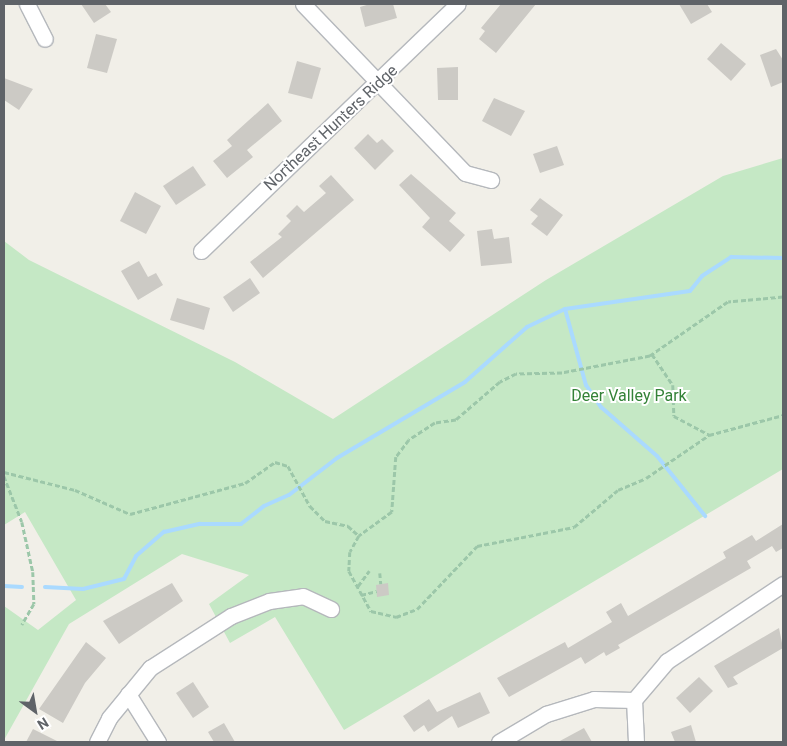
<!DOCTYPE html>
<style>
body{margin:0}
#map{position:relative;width:787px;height:746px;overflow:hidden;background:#f1efe8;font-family:Roboto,sans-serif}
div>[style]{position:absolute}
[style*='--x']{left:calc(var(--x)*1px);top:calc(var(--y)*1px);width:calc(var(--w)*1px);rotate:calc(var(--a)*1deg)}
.green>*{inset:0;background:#c5e8c5}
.stream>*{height:4px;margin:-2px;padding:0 2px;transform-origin:2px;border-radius:2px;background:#aadaff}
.building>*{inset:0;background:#cccac5}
.path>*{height:2.5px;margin-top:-1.25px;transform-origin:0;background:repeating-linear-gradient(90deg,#9cc7a9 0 5px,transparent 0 7.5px)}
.roads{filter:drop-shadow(1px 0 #b5b8bc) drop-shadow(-1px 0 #b5b8bc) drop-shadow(0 1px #b5b8bc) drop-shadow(0 -1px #b5b8bc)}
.minor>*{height:15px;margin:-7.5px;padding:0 7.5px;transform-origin:7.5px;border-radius:7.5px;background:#fff}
span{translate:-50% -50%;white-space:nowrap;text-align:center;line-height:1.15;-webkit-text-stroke:4px #fff;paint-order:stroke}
.street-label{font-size:16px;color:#5f6368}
.park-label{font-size:16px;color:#348238}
.frame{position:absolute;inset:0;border:5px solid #5f6368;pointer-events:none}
.north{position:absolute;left:10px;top:686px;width:50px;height:50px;-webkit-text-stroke:4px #fff;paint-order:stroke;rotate:148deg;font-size:14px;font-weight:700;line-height:20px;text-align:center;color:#5f6368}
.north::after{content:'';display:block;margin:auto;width:18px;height:22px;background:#5f6368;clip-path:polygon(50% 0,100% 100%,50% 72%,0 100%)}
</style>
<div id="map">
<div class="green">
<i style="clip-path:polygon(783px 158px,783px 469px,344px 730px,275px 617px,230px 643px,209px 604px,249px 575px,182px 554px,69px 624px,4px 740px,4px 606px,38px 630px,76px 600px,25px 512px,4px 525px,4px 241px,29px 260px,235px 362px,333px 419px,546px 280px,723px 176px)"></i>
</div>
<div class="stream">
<i style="--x:565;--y:309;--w:79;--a:74.6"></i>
<i style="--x:586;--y:385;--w:27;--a:56"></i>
<i style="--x:601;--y:407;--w:74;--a:41.2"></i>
<i style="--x:657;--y:456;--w:77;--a:51.3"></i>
<i style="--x:4;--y:586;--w:18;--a:3"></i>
<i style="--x:45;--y:587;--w:38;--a:3"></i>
<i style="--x:83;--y:589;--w:42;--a:-13.7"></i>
<i style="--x:124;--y:579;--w:26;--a:-62"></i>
<i style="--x:136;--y:556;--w:37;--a:-41"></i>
<i style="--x:164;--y:532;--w:37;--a:-13"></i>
<i style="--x:200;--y:524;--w:41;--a:0"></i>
<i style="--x:241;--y:524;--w:29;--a:-38"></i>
<i style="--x:264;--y:506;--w:27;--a:-24"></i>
<i style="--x:289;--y:495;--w:61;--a:-37.6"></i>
<i style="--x:337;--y:458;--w:149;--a:-30.7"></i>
<i style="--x:465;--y:382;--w:83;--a:-41.6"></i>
<i style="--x:527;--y:327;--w:42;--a:-25.3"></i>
<i style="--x:565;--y:309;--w:126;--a:-8.2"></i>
<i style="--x:690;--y:291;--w:19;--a:-51"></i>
<i style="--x:702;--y:276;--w:35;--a:-33"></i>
<i style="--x:731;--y:257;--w:52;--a:1.1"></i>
</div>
<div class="building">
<i style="clip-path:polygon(81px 4px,105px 4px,111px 12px,94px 23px)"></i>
<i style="clip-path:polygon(370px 4px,393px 4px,397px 18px,365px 27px,360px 7px)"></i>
<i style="clip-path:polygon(501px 4px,536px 4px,496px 53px,479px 39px,485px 31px,481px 28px)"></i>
<i style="clip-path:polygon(679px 4px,707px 4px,712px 12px,691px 24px)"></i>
<i style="clip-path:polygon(96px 34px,117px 39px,107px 73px,87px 68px)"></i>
<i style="clip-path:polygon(721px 43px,746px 64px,731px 81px,707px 59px)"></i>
<i style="clip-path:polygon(776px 49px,783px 60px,783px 82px,771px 87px,760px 55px)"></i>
<i style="clip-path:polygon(297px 61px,321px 68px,312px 99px,288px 93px)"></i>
<i style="clip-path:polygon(458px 67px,458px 100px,438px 100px,437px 68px)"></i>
<i style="clip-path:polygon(4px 78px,33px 89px,19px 110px,4px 100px)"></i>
<i style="clip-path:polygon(494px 98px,525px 111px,511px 136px,482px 121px)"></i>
<i style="clip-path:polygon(268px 103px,282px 121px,247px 150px,253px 157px,227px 178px,213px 161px,232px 146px,227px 140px)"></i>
<i style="clip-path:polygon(368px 134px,377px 143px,382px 139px,394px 151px,375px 170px,354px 148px)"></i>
<i style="clip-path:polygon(557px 146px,564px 165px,540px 173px,533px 154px)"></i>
<i style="clip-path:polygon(193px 166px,206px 185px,176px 205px,163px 186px)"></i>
<i style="clip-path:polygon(411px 174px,456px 213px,449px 221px,465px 235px,450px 252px,422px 227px,430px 218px,399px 185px)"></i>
<i style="clip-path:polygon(331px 175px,354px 200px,263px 278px,250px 262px,282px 237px,278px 234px,291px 221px,286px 216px,297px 205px,304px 212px,326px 193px,319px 186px)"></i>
<i style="clip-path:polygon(135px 192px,161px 206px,146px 234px,120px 221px)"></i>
<i style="clip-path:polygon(540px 198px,563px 215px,547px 236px,531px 224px,538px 216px,530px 210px)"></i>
<i style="clip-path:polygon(492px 229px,494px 239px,509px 237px,512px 263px,481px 266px,477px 231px)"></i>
<i style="clip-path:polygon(139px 261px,148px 277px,156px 273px,163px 285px,138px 300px,121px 271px)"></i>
<i style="clip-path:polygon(250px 278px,260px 293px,233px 312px,223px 297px)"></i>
<i style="clip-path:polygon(177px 298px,210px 308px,204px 330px,170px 320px)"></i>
<i style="clip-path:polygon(783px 524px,783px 548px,776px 552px,772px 546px,747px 561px,751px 568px,618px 645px,620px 648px,606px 656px,604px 652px,585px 664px,581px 657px,509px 697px,497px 678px,565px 642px,568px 648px,612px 622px,606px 612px,621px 603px,628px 616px,726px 558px,723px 552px,752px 535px,756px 541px)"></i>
<i style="clip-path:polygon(172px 583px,183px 601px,119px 644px,103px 621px)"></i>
<i style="clip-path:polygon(388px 583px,389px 595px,377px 597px,376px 585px)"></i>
<i style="clip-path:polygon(779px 628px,783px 648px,733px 677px,738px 684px,728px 688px,714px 666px)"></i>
<i style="clip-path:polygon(86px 642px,106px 658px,85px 683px,63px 723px,39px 709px)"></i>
<i style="clip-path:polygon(699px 677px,713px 691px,690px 713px,676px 698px)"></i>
<i style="clip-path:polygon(193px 682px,209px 707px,193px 718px,176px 693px)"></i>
<i style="clip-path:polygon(480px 692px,490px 713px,458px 728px,452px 716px,428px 732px,424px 725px,414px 732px,403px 716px,429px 699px,437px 712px)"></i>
<i style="clip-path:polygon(224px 723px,235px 742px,214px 742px,208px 732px)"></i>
<i style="clip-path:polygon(691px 725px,696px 742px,675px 742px,671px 732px)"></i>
<i style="clip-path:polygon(584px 728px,592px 742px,558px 742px)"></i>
<i style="clip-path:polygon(33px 729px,59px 742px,26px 742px)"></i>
</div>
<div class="path">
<i style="--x:783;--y:297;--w:55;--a:174.8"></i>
<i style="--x:728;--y:302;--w:95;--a:145.3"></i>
<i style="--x:650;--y:356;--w:90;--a:169.1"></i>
<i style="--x:562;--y:373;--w:46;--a:178.8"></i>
<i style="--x:516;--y:374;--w:18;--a:153"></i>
<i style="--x:500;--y:382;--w:58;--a:139.2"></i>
<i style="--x:456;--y:420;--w:21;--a:172"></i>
<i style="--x:435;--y:423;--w:31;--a:147"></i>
<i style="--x:409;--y:440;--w:21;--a:127"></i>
<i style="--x:396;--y:457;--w:55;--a:94.2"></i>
<i style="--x:392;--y:512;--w:41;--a:144"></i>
<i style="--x:359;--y:536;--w:18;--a:119"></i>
<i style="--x:350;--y:552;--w:19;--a:93"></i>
<i style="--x:349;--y:571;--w:46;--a:61.2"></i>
<i style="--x:371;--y:611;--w:26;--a:13"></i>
<i style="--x:396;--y:617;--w:22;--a:-21"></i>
<i style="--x:417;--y:609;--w:87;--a:-46.4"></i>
<i style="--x:477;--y:546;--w:99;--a:-11.1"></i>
<i style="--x:574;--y:527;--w:57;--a:-40.1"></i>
<i style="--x:618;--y:490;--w:30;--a:-23"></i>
<i style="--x:646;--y:478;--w:76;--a:-34.3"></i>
<i style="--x:709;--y:435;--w:77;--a:-15.1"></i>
<i style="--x:652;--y:354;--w:37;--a:56"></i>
<i style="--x:673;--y:385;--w:31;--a:88"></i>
<i style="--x:674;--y:416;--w:40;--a:28"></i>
<i style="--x:4;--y:472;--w:73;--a:14.2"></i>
<i style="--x:75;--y:490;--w:60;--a:23.6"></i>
<i style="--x:130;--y:514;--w:119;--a:-15.1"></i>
<i style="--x:245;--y:483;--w:37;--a:-35"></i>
<i style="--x:275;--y:462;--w:14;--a:17"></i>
<i style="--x:288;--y:466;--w:46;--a:61.2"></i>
<i style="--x:310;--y:506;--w:21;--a:45"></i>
<i style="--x:325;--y:521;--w:24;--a:12"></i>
<i style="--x:348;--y:526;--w:15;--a:42"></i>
<i style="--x:4;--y:476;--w:49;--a:68.6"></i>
<i style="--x:22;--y:522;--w:51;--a:77.6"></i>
<i style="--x:33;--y:572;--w:32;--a:88"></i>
<i style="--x:34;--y:604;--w:24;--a:120"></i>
<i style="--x:380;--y:573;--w:11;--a:85"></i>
<i style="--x:358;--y:586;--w:19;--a:-54"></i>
<i style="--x:361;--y:595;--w:16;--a:-14"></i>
</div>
<div class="roads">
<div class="minor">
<i style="--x:27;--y:4;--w:39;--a:63"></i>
<i style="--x:303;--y:4;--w:234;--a:46.2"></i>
<i style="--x:465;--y:173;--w:27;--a:15"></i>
<i style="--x:201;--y:251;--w:356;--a:-43.9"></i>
<i style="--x:128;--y:694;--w:57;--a:58"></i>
<i style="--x:97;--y:742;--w:27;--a:-63"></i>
<i style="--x:109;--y:718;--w:65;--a:-50.6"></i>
<i style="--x:150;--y:668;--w:96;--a:-32.7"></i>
<i style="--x:231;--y:616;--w:41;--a:-21.5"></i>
<i style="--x:269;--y:601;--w:34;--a:-8"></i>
<i style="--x:303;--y:596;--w:31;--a:25"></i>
<i style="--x:499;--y:742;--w:55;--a:-30.8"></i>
<i style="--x:546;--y:714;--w:50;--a:-17.4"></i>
<i style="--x:594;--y:699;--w:40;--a:1.4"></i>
<i style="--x:636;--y:742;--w:42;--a:-92.7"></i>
<i style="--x:634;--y:700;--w:51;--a:-49.8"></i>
<i style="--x:667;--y:661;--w:139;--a:-33.6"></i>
</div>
</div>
<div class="street-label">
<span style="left:331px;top:128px;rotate:-43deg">Northeast Hunters Ridge</span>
</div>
<div class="park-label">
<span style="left:629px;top:396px">Deer Valley Park</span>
</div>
<div class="frame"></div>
<div class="north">N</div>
</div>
